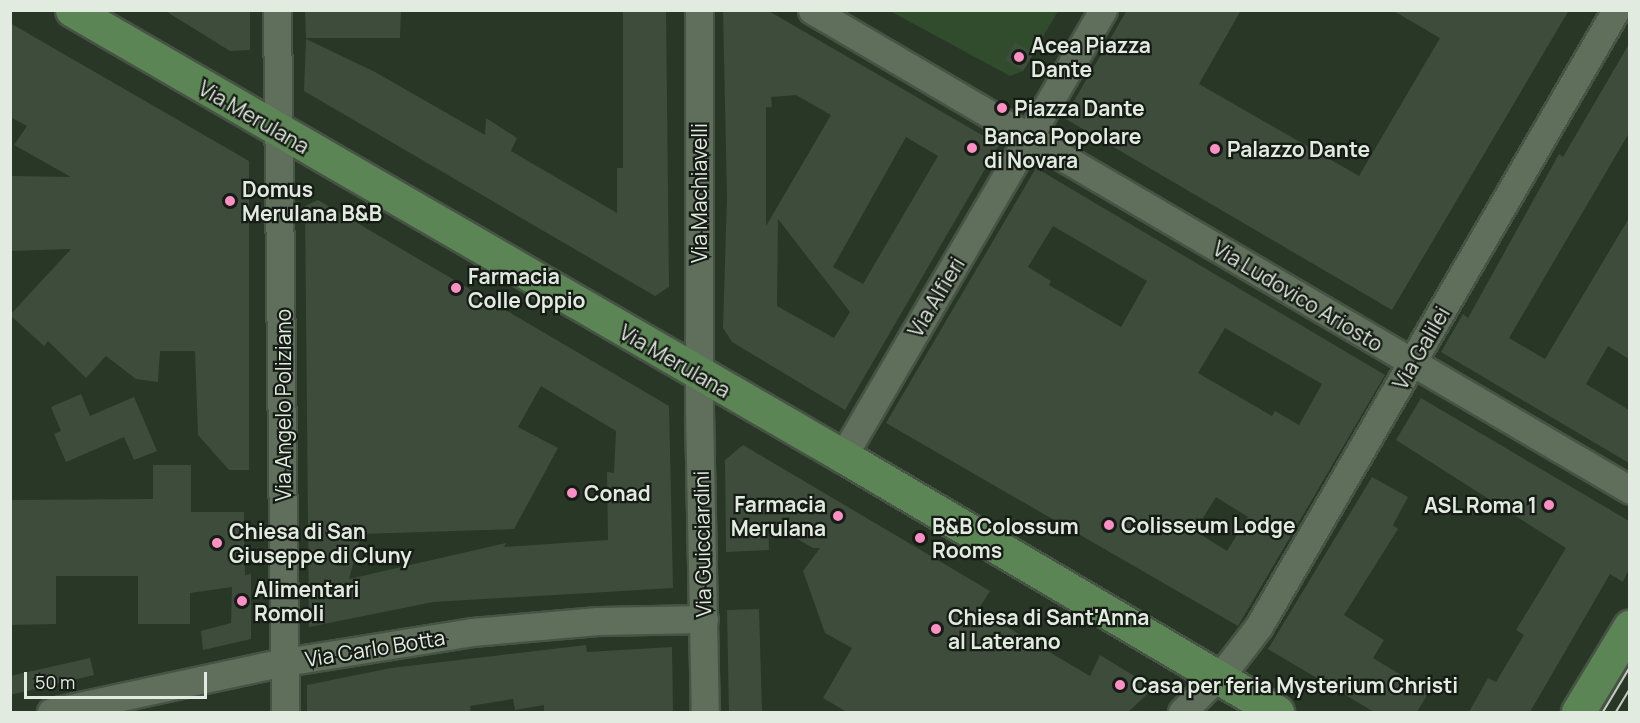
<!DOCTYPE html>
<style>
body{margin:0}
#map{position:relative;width:1640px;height:723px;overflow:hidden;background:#283726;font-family:Manrope,sans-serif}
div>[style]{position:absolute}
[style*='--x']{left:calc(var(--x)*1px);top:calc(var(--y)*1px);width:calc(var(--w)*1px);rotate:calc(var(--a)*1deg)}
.green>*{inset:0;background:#314c2d}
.building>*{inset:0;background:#3e4d3b}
.roads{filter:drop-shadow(2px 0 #475345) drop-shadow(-2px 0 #475345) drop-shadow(0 2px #475345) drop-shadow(0 -2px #475345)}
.minor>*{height:27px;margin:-13.5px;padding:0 13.5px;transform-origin:13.5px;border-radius:13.5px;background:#5f6f5c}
.major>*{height:33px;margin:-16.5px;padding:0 16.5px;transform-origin:16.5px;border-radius:16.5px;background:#5c8555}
.tram>*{height:1.5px;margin:-0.75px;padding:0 0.75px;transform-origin:0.75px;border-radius:0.75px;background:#c2ccc0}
.dots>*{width:16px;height:16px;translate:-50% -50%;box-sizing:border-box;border:3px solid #161c15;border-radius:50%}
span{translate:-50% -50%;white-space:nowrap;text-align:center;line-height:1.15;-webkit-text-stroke:4.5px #161c15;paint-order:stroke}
.poi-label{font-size:21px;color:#e2ebe0;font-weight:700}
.left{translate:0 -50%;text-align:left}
.right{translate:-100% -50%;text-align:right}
.street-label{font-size:21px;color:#e2ebe0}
.frame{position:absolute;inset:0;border:12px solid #e2ebe0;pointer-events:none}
.scale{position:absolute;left:24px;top:672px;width:183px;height:27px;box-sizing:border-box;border:3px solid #e2ebe0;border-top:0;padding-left:8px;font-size:18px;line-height:21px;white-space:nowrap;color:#e2ebe0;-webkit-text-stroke:4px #161c15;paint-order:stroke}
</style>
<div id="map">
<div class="green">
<i style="clip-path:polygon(890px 11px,1058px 11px,1023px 71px,1010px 76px)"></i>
</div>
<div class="building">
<i style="clip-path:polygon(164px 10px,250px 10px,250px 50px,230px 51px)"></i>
<i style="clip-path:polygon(305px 10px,401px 10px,400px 38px,306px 38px)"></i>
<i style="clip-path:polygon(623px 10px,666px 10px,669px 287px,655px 296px,304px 91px,306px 39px,375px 72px,485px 135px,486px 118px,517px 138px,511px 151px,617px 213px,617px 168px,623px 168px)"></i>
<i style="clip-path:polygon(evenodd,723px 10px,767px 10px,999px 145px,845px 410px,732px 342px,723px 328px,727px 198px,723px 10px,796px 95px,831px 115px,766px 226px,766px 107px,772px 107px,771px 97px,796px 95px,723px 10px,906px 137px,938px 156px,863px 284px,833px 267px,906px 137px,723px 10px,778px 219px,850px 312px,834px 338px,777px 306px,778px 219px)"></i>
<i style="clip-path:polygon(1127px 10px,1241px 10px,1199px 84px,1359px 176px,1440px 38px,1392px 10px,1569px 10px,1392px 310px,1064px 118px)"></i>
<i style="clip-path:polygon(10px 23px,249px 161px,249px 470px,229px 470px,198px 435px,195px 351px,160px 351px,158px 382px,136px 379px,106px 356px,86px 378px,48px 341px,44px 346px,10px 315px,71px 249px,10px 251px,10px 176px,71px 177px,14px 145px,27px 126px,10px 117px)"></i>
<i style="clip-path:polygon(1015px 42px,1034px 53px,1023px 71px,1005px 60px)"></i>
<i style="clip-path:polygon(1629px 44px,1629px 133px,1509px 338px,1545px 359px,1629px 218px,1629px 359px,1608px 346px,1586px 384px,1629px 410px,1629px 463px,1441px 352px,1463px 314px,1468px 318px,1559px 154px,1563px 157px)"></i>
<i style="clip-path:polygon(evenodd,1036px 168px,1385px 375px,1238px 626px,886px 423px,1036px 168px,1053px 226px,1147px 281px,1121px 327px,1049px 285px,1051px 281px,1028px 267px,1053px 226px,1036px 168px,1225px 328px,1322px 384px,1299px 425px,1275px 411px,1272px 416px,1198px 373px,1225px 328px,1036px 168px,1216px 497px,1248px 517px,1227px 551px,1195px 531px,1216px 497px)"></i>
<i style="clip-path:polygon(evenodd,318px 200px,669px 406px,673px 588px,433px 602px,309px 627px,305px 206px,318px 200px,541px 386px,616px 431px,614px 473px,607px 472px,608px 540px,504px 547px,506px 543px,349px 579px,361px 534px,514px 529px,558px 448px,518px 427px,541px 386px)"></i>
<i style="clip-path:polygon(81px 394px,90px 416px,134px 397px,157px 451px,134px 460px,124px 437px,66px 462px,54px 434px,61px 431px,51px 407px)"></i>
<i style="clip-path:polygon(1421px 398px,1629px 521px,1629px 569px,1623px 582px,1610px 574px,1530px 712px,1469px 712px,1488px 678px,1496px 682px,1524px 635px,1516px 630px,1566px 548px,1396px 440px)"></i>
<i style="clip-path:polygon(743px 445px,990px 591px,978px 610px,1090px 676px,1100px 655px,1154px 688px,1128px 712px,847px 712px,823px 698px,852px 648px,825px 633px,803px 571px,820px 548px,813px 548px,768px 522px,769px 550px,726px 552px,725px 460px)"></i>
<i style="clip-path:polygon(153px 465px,191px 465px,191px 512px,244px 512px,245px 575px,251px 574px,251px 639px,203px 650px,201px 631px,231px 623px,232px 587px,190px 593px,190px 624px,138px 624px,138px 576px,56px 576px,56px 624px,10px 625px,10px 500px,153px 499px)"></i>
<i style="clip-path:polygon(1372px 477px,1408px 497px,1393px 525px,1398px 529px,1344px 615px,1384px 640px,1373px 658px,1429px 692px,1417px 712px,1374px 712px,1268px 649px)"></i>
<i style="clip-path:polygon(759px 609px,762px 712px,729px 712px,727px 610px)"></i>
<i style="clip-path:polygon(586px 645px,587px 652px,672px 647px,673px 712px,544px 712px,544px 705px,515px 710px,513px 699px,470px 706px,471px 712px,307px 712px,307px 685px,391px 668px)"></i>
<i style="clip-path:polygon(90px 658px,94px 675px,10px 695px,10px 676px)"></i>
</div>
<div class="roads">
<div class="minor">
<i style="--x:277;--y:10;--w:702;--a:89.35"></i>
<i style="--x:699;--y:10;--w:400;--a:90"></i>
<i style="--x:699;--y:410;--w:302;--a:88.9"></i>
<i style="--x:812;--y:10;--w:948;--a:30.4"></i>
<i style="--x:843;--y:456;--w:516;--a:-59.76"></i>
<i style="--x:51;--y:712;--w:239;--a:-12.1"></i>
<i style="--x:285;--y:662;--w:189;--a:-9.1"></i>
<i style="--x:472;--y:632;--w:126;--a:-5"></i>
<i style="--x:598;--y:621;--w:106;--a:-1.1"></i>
<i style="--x:1182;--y:712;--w:66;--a:-45"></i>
<i style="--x:1229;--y:665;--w:49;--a:-52.4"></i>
<i style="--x:1259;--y:626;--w:712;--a:-59.91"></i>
</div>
<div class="major">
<i style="--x:72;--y:10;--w:891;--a:30.05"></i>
<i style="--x:843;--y:456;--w:504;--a:30.53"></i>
<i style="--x:1578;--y:712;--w:100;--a:-58.8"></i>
</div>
</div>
<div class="tram">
<i style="--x:1603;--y:712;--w:52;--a:-59"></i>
<i style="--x:1616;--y:712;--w:27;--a:-59"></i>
</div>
<div class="dots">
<i style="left:1019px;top:57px;background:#fc8fc3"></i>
<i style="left:1002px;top:108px;background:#fc8fc3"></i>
<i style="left:972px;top:148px;background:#fc8fc3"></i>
<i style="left:1215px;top:149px;background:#fc8fc3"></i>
<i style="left:230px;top:201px;background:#fc8fc3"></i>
<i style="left:456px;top:288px;background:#fc8fc3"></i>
<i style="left:572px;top:493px;background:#fc8fc3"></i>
<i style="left:1549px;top:505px;background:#fc8fc3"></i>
<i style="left:838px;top:516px;background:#fc8fc3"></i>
<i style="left:1109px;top:525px;background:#fc8fc3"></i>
<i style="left:920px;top:538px;background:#fc8fc3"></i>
<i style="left:217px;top:543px;background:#fc8fc3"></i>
<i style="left:242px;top:601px;background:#fc8fc3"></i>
<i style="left:936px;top:629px;background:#fc8fc3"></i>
<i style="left:1120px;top:685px;background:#fc8fc3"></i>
</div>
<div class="poi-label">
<span class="left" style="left:1031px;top:57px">Acea Piazza<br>Dante</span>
<span class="left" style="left:1014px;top:108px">Piazza Dante</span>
<span class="left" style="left:984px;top:148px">Banca Popolare<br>di Novara</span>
<span class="left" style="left:1227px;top:149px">Palazzo Dante</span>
<span class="left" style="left:242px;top:201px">Domus<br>Merulana B&amp;B</span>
<span class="left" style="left:468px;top:288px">Farmacia<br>Colle Oppio</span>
<span class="left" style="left:584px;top:493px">Conad</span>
<span class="right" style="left:826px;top:516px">Farmacia<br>Merulana</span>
<span class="right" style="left:1537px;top:505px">ASL Roma 1</span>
<span class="left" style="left:1121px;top:525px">Colisseum Lodge</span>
<span class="left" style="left:932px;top:538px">B&amp;B Colossum<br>Rooms</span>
<span class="left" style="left:229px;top:543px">Chiesa di San<br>Giuseppe di Cluny</span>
<span class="left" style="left:254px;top:601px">Alimentari<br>Romoli</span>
<span class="left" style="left:948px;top:629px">Chiesa di Sant'Anna<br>al Laterano</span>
<span class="left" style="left:1132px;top:685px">Casa per feria Mysterium Christi</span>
</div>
<div class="street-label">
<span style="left:254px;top:117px;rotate:30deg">Via Merulana</span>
<span style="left:699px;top:193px;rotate:-90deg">Via Machiavelli</span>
<span style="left:1298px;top:296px;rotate:31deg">Via Ludovico Ariosto</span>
<span style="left:936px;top:297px;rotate:-59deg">Via Alfieri</span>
<span style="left:1421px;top:348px;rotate:-60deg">Via Galilei</span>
<span style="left:675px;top:361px;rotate:30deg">Via Merulana</span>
<span style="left:283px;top:405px;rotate:-90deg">Via Angelo Poliziano</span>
<span style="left:702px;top:544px;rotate:-91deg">Via Guicciardini</span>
<span style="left:375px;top:648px;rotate:-9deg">Via Carlo Botta</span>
</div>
<div class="frame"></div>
<div class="scale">50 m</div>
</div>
